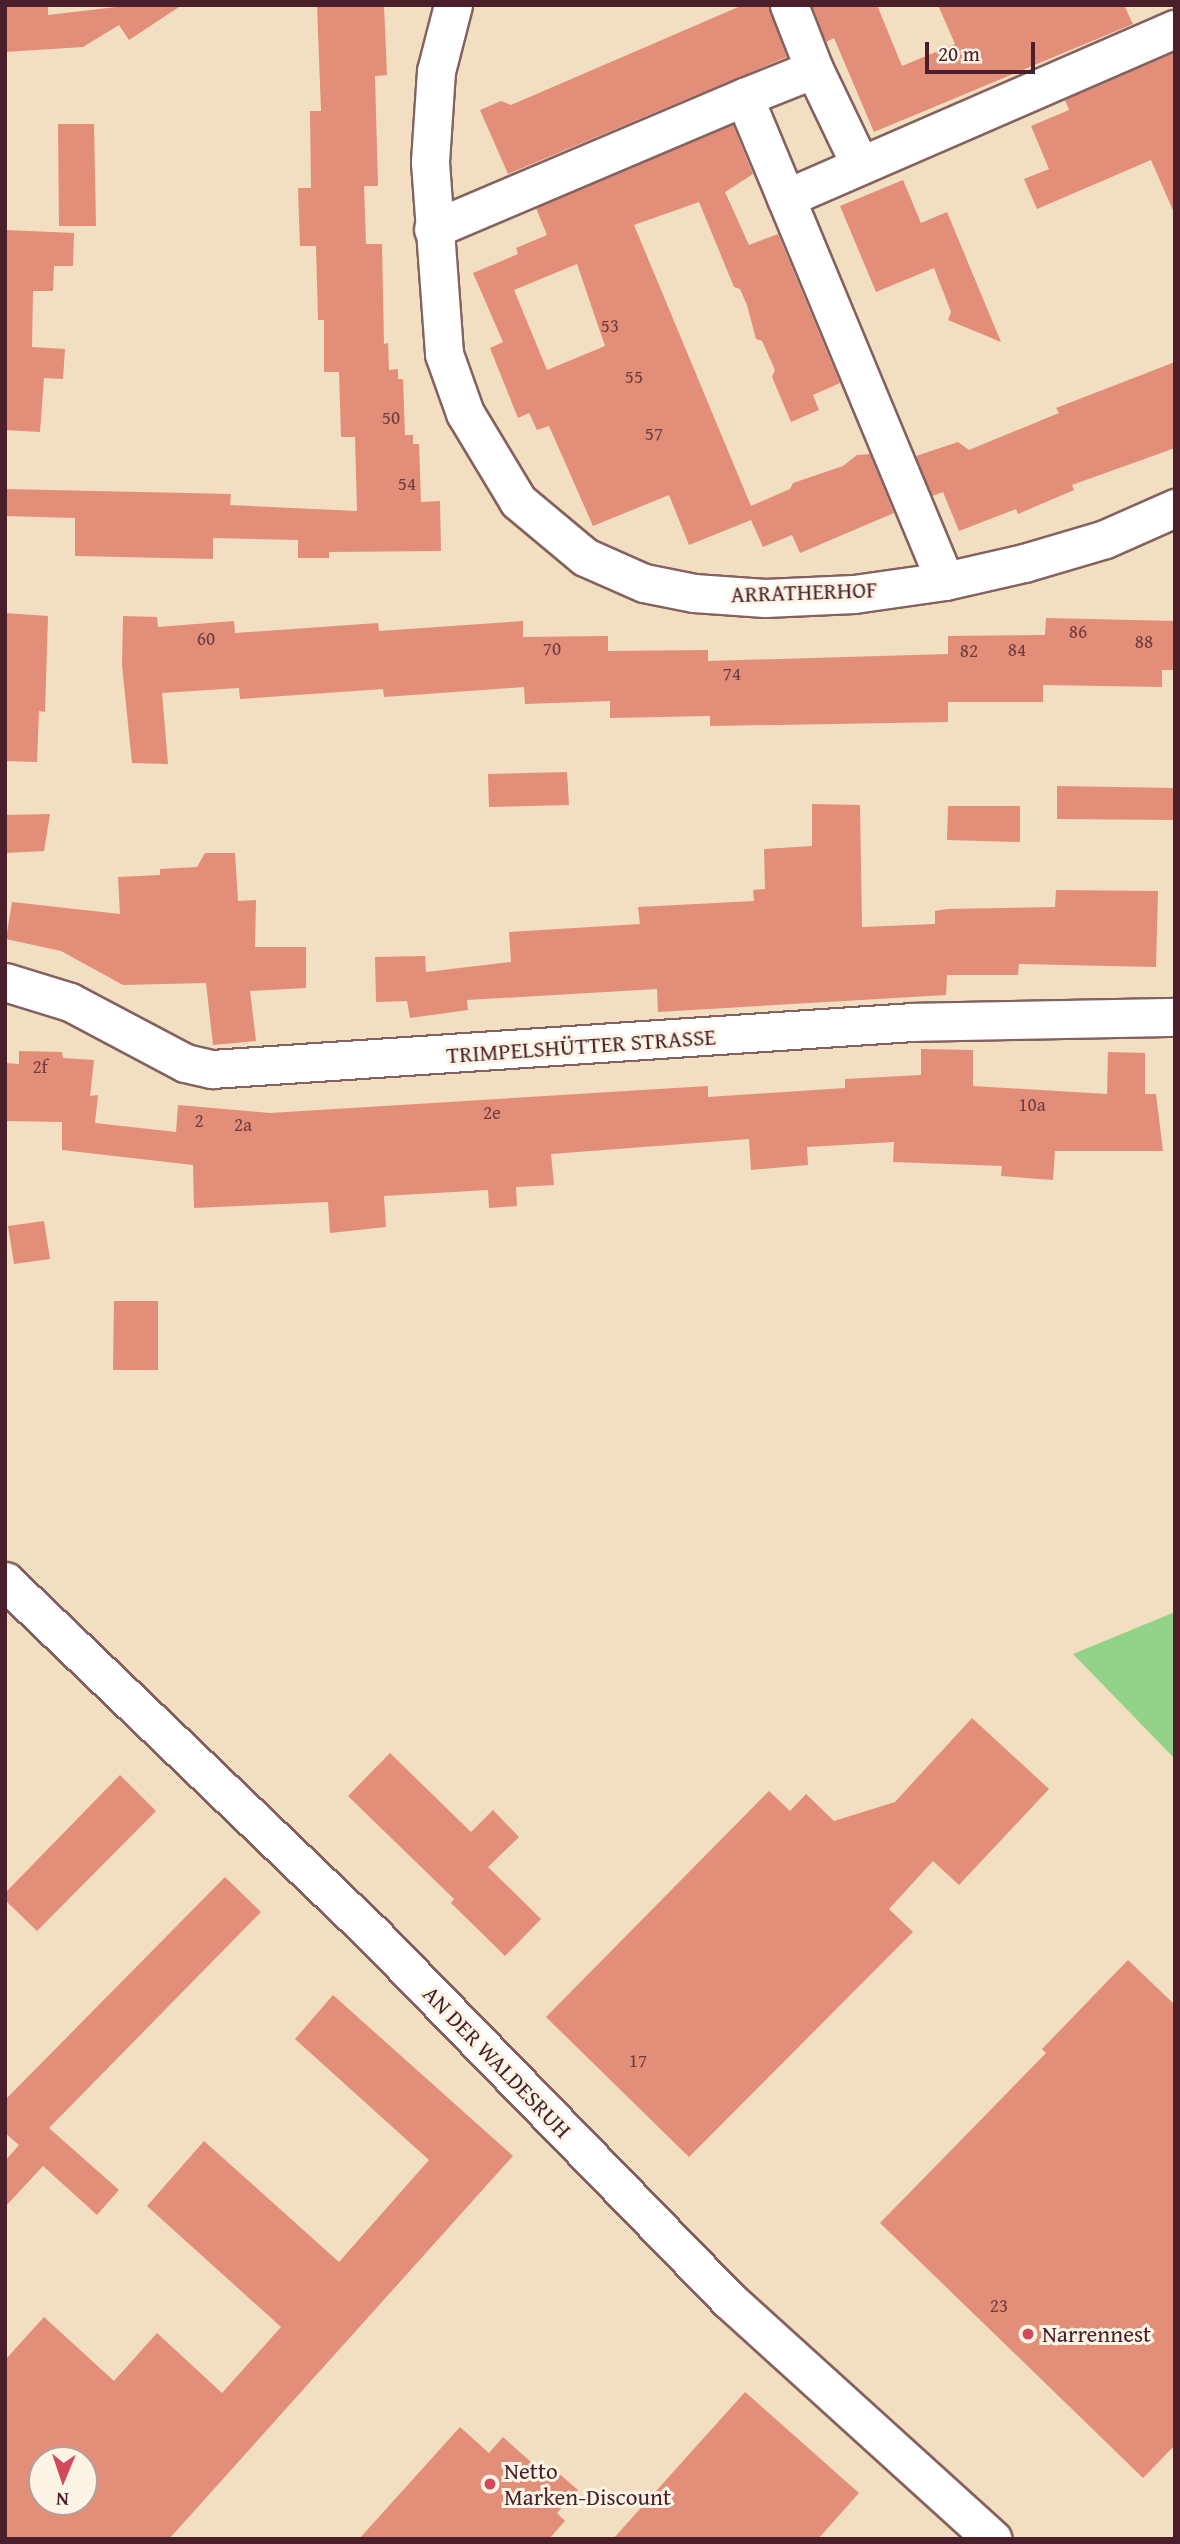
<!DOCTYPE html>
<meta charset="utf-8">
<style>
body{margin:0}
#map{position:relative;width:1180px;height:2544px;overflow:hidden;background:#f2dec0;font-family:"Gentium Book Plus",serif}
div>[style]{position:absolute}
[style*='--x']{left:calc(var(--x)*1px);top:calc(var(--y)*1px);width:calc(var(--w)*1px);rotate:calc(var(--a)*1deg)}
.green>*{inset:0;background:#93d389}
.building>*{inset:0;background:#e38e78}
.roads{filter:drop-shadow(2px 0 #85625f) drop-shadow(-2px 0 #85625f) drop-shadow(0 2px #85625f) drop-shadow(0 -2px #85625f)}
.street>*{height:37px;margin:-18.5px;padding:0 18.5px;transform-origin:18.5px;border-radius:18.5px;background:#fff}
.dots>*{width:19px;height:19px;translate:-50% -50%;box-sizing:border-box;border:4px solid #fcf5e5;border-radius:50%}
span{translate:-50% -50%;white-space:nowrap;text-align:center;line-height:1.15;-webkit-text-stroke:6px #fcf5e5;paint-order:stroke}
.number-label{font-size:19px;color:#703b3e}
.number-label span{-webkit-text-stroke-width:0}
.street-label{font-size:23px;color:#4a1f2b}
.poi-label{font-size:23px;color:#4a1f2b}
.left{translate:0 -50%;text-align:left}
.frame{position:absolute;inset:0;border:7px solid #4a1f2b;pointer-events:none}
.north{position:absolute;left:28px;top:2446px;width:70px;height:70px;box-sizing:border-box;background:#fcf5e5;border:2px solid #b59f9b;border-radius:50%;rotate:182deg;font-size:19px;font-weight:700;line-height:28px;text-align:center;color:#4a1f2b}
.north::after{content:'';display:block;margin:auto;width:24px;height:32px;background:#d1495b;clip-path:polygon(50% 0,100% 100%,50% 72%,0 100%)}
.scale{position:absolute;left:925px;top:42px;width:110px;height:32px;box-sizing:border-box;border:4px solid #4a1f2b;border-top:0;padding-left:9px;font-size:21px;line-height:24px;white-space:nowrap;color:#4a1f2b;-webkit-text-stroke:5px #fcf5e5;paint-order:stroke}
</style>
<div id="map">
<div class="green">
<i style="clip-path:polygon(1175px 1612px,1175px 1759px,1073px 1654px)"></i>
</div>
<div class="building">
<i style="clip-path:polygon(5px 5px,48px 5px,48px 15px,133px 5px,182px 5px,129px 40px,119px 25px,83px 47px,5px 52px)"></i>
<i style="clip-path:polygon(317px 5px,384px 5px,387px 75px,375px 76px,378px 186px,364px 186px,366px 244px,382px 244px,384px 344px,388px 343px,389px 370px,398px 369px,398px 379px,403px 379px,405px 435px,413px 435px,413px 444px,419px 444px,421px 502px,440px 501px,441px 551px,329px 552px,329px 558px,298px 558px,298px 540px,213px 538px,213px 559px,75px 556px,75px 518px,5px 516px,5px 489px,231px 494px,230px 505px,357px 511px,355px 437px,341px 437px,339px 372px,324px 372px,324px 320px,318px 320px,316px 246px,300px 246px,298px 188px,311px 188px,310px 111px,321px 111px)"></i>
<i style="clip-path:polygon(743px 5px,769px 5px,787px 57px,508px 174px,480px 110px,501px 101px,511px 105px)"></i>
<i style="clip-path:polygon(812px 5px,877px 5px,902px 66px,955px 44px,938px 5px,1124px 5px,1133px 24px,874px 132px,834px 38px,826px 42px)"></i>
<i style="clip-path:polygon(1175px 52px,1175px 215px,1151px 160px,1037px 209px,1024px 179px,1049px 169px,1031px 126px,1069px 110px,1065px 100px)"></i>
<i style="clip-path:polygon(58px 124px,94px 124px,96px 226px,59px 226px)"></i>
<i style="clip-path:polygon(evenodd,733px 125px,753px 174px,725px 192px,749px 245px,778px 234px,840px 383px,813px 395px,819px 410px,791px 422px,772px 377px,775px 370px,762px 341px,756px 339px,747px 305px,740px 289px,734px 287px,699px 202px,634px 225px,751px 506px,790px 489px,793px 483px,843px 466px,857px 455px,870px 454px,894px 513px,800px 553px,792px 535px,763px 547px,751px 520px,689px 545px,669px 495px,593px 526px,549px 426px,537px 430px,529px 413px,518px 418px,490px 348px,503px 342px,473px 273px,518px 254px,516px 248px,547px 235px,536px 208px,733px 125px,577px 264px,605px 346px,547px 370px,514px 290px,577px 264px)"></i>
<i style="clip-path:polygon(903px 180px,921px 223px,947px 212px,1001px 342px,948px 320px,951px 312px,934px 268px,876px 292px,840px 206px)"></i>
<i style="clip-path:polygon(5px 230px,74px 233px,73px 266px,54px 266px,53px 291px,33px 291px,32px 347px,65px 349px,63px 379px,44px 378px,40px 432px,5px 430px)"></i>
<i style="clip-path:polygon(1175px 362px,1175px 448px,1072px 485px,1074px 490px,1018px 514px,1016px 509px,959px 531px,943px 492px,932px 496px,916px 456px,958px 442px,969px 450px,1059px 413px,1056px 408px)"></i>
<i style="clip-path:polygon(5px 613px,48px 616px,45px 712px,39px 711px,37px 762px,5px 761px)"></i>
<i style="clip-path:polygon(123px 616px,157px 617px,158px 627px,234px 621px,235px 633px,378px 623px,379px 631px,523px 621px,523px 637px,608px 636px,608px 651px,708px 650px,708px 661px,948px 654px,948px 636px,1045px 635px,1046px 618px,1175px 621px,1175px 670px,1162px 670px,1162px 687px,1043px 685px,1043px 702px,948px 702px,948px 722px,710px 726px,710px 716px,610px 718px,610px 701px,525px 704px,524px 687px,384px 697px,383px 689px,240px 699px,239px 688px,162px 693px,168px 764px,132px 763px,122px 665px)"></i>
<i style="clip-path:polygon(567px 772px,569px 805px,489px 807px,488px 774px)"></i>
<i style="clip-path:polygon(1057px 786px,1175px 788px,1175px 820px,1057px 819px)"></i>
<i style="clip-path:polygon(812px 804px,860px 805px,862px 927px,935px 924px,935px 911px,947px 909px,1055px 907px,1056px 890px,1158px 891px,1156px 967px,1019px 964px,1018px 975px,947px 975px,946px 995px,658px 1012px,657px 989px,467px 1000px,468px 1010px,410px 1018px,407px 1001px,376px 1002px,375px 957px,425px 956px,426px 972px,511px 962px,509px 932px,640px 924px,638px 907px,754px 901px,753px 890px,765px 889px,764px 849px,812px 846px)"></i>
<i style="clip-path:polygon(948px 806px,1020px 806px,1020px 842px,947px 840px)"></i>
<i style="clip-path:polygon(50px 814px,44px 851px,5px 853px,5px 815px)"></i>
<i style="clip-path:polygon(205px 853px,235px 853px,238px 901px,256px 900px,255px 947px,306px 947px,306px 988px,250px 991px,256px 1041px,213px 1045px,206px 983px,123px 985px,61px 951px,6px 939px,12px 902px,120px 914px,118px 877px,160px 875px,160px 869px,197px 867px)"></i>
<i style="clip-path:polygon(921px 1049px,973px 1050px,973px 1086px,1107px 1094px,1108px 1052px,1145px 1053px,1145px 1094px,1156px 1094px,1163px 1151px,1055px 1151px,1053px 1180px,1001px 1176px,1002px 1166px,893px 1162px,894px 1142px,807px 1147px,808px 1165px,751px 1170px,749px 1139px,551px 1154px,554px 1185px,516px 1187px,517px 1206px,489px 1208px,488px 1190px,384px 1196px,386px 1227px,330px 1233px,328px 1202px,194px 1208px,193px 1165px,62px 1150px,62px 1122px,5px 1121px,5px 1063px,19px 1064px,19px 1051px,62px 1052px,63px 1058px,94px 1060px,90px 1096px,98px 1095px,95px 1123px,176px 1132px,178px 1105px,270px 1113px,708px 1086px,708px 1097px,845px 1088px,845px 1079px,921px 1075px)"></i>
<i style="clip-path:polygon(44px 1221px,50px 1259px,14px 1264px,8px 1226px)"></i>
<i style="clip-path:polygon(114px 1301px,158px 1301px,158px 1370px,113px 1370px)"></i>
<i style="clip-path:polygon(972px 1718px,1049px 1789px,959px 1885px,933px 1861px,889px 1909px,913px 1932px,689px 2157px,546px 2017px,769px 1791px,790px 1811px,806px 1794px,834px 1821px,895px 1802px)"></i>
<i style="clip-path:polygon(390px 1753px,471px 1832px,493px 1810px,519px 1837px,488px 1867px,541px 1919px,505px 1956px,451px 1903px,454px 1899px,348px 1796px)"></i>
<i style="clip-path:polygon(120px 1775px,156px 1811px,37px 1931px,5px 1900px,5px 1893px)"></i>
<i style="clip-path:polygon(225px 1877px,261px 1912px,49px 2128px,119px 2190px,97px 2215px,43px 2166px,5px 2207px,5px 2161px,19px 2145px,5px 2133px,5px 2100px)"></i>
<i style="clip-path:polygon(1128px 1960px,1175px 2005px,1175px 2445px,1143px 2478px,880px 2223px,1046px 2053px,1042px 2049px)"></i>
<i style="clip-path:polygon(evenodd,333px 1995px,513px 2156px,169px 2539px,5px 2539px,5px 2360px,44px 2317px,114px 2381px,157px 2333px,222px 2393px,281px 2327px,147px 2206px,204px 2141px,339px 2262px,429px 2160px,295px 2039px,333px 1995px,42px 2460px,84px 2460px,84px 2502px,42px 2502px,42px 2460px)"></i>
<i style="clip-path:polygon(745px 2392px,859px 2493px,818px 2539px,613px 2539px)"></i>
<i style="clip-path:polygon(460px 2427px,489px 2453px,503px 2437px,549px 2478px,556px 2471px,578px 2490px,557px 2513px,565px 2521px,549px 2539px,359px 2539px)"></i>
</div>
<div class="roads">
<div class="street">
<i style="--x:453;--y:5;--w:68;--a:104.4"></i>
<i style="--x:436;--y:71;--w:91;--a:93.8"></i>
<i style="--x:430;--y:162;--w:193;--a:85.8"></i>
<i style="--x:444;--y:354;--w:63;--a:70.4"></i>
<i style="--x:465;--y:413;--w:103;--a:58.9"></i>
<i style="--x:518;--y:501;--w:87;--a:39.9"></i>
<i style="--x:585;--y:557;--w:64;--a:23.8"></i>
<i style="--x:644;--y:583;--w:51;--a:11.3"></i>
<i style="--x:694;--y:593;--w:71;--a:4"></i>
<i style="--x:765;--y:598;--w:89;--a:-2.6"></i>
<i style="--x:854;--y:594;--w:92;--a:-8.1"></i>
<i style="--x:945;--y:581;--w:81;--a:-12.8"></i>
<i style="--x:1024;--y:563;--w:84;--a:-16.5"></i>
<i style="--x:1105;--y:539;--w:77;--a:-23.9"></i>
<i style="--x:789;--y:5;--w:69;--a:68.7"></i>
<i style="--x:814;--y:69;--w:75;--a:158.2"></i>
<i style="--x:744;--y:97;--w:524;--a:67.45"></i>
<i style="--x:814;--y:69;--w:106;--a:64.4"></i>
<i style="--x:786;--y:198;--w:424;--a:-23.5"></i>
<i style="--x:433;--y:229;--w:338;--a:-23"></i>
<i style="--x:5;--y:982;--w:68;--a:17.1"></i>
<i style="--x:70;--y:1002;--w:130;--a:27.9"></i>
<i style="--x:185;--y:1063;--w:28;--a:13"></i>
<i style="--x:212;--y:1069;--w:703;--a:-3.84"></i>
<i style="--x:913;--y:1022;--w:262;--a:-1.1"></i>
<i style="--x:5;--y:1581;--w:510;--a:43.81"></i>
<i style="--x:373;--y:1934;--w:511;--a:45.79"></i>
<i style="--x:729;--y:2300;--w:356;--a:42.2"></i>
</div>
</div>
<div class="dots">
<i style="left:1028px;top:2334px;background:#d1495b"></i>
<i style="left:490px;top:2484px;background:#d1495b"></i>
</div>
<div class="number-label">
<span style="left:610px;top:326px">53</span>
<span style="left:634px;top:377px">55</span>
<span style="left:391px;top:418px">50</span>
<span style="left:654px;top:434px">57</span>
<span style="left:407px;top:484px">54</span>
<span style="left:1078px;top:632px">86</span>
<span style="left:206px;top:639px">60</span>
<span style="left:1144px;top:642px">88</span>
<span style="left:552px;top:649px">70</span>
<span style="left:1017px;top:650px">84</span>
<span style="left:969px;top:651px">82</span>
<span style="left:732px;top:674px">74</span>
<span style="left:40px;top:1067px">2f</span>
<span style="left:1032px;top:1105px">10a</span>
<span style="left:492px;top:1113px">2e</span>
<span style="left:199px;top:1121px">2</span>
<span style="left:243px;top:1125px">2a</span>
<span style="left:638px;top:2061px">17</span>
<span style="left:999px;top:2306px">23</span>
</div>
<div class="street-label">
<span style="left:804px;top:592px;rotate:-2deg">ARRATHERHOF</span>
<span style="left:581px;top:1046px;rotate:-4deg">TRIMPELSHÜTTER STRASSE</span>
<span style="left:497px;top:2062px;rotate:46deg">AN DER WALDESRUH</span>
</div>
<div class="poi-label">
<span class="left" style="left:1042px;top:2334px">Narrennest</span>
<span class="left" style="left:504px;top:2484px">Netto<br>Marken-Discount</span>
</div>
<div class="frame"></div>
<div class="north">N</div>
<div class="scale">20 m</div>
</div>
